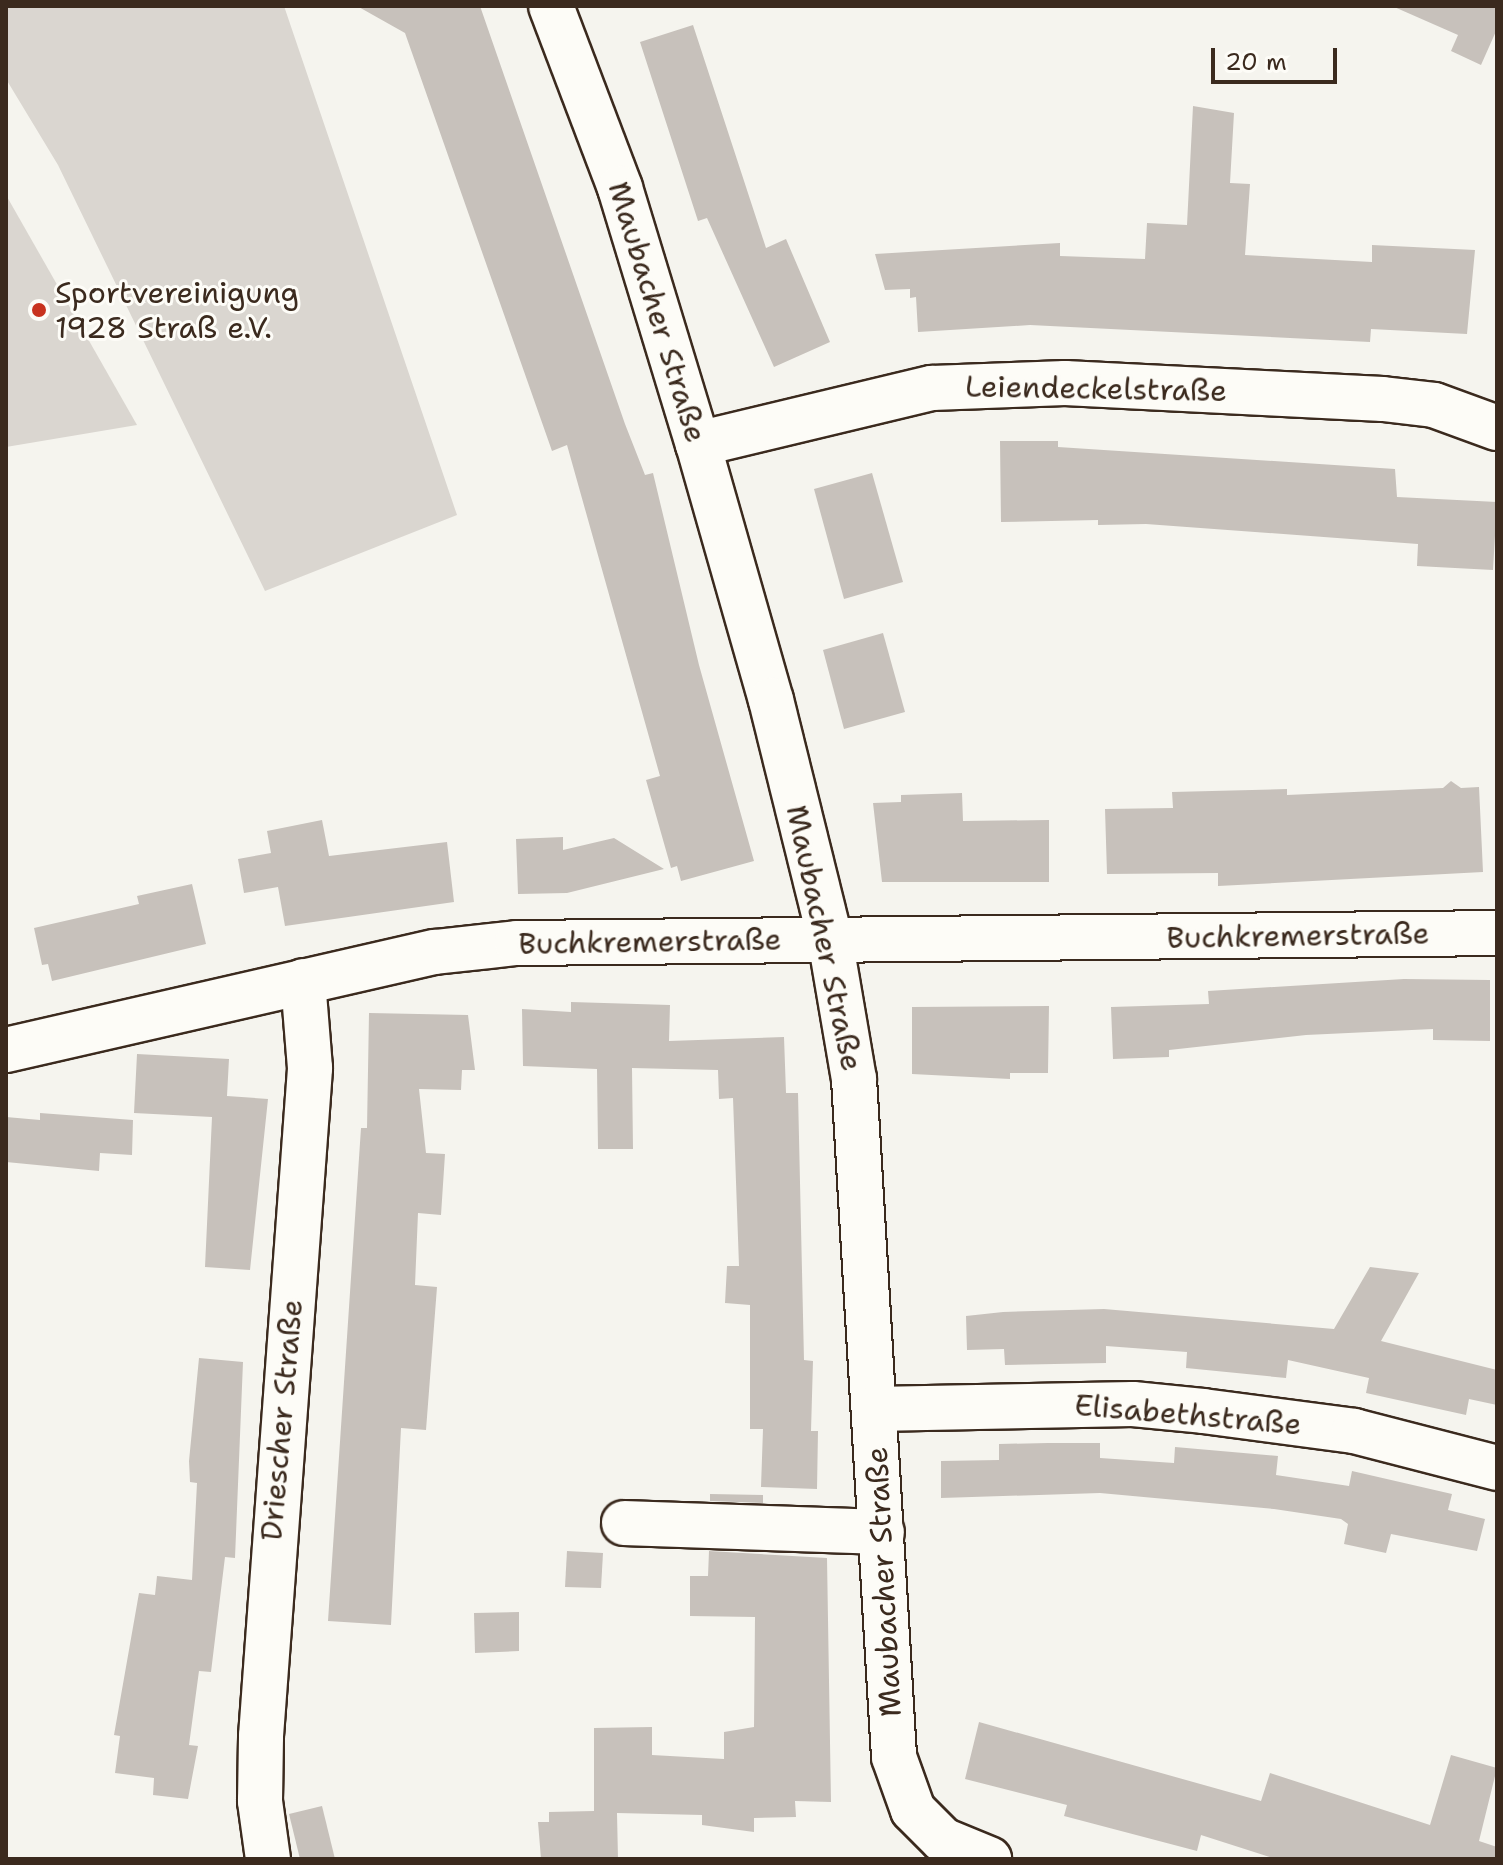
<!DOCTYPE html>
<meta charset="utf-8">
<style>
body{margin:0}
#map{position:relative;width:1503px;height:1865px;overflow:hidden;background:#f5f4ee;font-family:"Shantell Sans",sans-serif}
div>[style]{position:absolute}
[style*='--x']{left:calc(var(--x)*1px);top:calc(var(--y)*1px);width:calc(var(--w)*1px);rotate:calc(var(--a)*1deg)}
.green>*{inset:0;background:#dad6d0}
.building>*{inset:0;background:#c7c1bb}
.roads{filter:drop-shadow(2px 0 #3b2a1e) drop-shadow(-2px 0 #3b2a1e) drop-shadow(0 2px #3b2a1e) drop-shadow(0 -2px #3b2a1e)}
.minor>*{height:44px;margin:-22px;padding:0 22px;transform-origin:22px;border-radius:22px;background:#fdfcf7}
.dots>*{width:22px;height:22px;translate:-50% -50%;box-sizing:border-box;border:4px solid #fdfcf7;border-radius:50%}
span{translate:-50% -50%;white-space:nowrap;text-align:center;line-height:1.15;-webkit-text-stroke:6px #fdfcf7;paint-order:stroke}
.poi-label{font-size:30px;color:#3b2a1e}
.left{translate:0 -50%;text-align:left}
.street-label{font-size:30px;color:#3b2a1e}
.frame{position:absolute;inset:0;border:8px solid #3b2a1e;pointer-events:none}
.scale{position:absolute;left:1211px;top:48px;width:126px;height:36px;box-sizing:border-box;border:4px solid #3b2a1e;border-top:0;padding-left:10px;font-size:24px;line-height:28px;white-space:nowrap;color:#3b2a1e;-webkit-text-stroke:6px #fdfcf7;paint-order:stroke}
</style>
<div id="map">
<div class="green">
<i style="clip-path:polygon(6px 6px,284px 6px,457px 515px,265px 591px,58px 165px,6px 79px)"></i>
<i style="clip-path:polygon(6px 195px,137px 425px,6px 447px)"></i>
</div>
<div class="building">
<i style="clip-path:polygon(357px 6px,480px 6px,625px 424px,645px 475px,653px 473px,699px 665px,754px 861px,681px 881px,677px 866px,671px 868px,646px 780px,660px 776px,567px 445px,552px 451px,405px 33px)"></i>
<i style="clip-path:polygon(1392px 6px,1497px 6px,1497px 29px,1481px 65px,1451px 51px,1458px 35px)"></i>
<i style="clip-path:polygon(693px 25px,766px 248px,786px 239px,830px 342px,774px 367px,707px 218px,698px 221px,640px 42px)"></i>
<i style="clip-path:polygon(1193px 106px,1234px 113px,1230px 183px,1250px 184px,1245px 255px,1372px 262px,1372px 245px,1475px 250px,1467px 334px,1371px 329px,1370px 342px,1030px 325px,918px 332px,916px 297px,910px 298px,910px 289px,885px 290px,875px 254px,1060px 243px,1060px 256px,1145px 259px,1147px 223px,1187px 225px)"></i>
<i style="clip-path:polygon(1000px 441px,1058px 441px,1058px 447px,1395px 469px,1397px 497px,1497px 502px,1493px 570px,1417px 566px,1418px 544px,1146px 524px,1098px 525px,1098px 520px,1001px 522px)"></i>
<i style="clip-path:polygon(872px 473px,903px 582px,844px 599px,814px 489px)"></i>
<i style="clip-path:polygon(883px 633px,905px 712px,844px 729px,823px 650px)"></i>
<i style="clip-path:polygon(1451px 781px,1461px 788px,1479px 787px,1483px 872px,1218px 886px,1218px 873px,1107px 874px,1105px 809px,1173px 808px,1172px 792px,1287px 789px,1287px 795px,1443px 788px)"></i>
<i style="clip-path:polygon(962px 793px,963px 821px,1049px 820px,1049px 882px,882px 882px,873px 803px,901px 802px,901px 795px)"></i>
<i style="clip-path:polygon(322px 820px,329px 856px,447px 842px,454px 902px,285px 926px,278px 887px,244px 893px,238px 859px,271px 853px,267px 831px)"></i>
<i style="clip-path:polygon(563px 837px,563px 850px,614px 838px,664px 869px,567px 893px,518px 894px,516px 839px)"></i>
<i style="clip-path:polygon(192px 884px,206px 944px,52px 981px,48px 964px,42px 965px,34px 928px,139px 904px,137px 896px)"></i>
<i style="clip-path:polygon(1404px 979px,1490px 980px,1490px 1041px,1433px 1040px,1433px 1029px,1306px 1035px,1169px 1050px,1169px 1057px,1113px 1059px,1111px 1007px,1209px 1004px,1208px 991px)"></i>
<i style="clip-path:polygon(571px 1002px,670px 1005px,669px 1041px,784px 1037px,786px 1093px,798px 1093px,804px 1360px,813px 1361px,811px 1431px,818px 1431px,817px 1489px,761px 1487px,763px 1429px,750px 1429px,750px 1305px,725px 1303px,727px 1266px,739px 1266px,733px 1098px,719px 1099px,718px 1070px,632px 1068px,633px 1149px,598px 1149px,597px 1069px,523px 1066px,522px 1009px,571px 1012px)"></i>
<i style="clip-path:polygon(1049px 1006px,1048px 1073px,1010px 1073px,1010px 1079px,912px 1074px,912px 1007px)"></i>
<i style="clip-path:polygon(369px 1013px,468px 1015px,475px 1070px,462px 1070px,461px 1090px,419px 1089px,426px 1153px,445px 1154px,441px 1215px,418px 1213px,415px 1285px,437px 1287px,426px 1430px,401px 1428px,391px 1625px,328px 1621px,361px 1128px,367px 1128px)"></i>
<i style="clip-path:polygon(137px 1054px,229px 1059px,227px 1096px,268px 1099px,250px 1270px,205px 1267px,212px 1117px,134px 1113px)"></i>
<i style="clip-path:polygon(40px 1113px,133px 1120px,132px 1155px,100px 1153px,99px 1171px,6px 1162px,6px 1117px,40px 1120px)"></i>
<i style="clip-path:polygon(1370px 1267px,1419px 1273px,1381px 1341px,1497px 1370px,1497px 1405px,1469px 1399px,1466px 1415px,1366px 1393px,1369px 1378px,1288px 1360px,1286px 1378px,1186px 1368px,1187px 1352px,1106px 1346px,1106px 1363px,1005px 1365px,1004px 1349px,967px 1350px,966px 1316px,1003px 1312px,1104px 1309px,1334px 1329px)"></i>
<i style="clip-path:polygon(199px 1358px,243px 1362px,235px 1558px,225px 1557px,211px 1672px,199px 1671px,189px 1745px,198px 1746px,188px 1799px,153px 1795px,154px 1778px,115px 1773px,120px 1736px,114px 1735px,139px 1593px,155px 1595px,157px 1576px,192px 1580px,197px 1483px,190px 1482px,189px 1461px)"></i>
<i style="clip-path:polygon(1048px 1443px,1100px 1443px,1100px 1458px,1174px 1463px,1175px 1447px,1278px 1456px,1276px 1475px,1349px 1486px,1352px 1471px,1452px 1494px,1448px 1510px,1485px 1519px,1477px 1551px,1391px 1534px,1386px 1553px,1344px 1544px,1348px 1524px,1341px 1519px,1274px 1509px,1100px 1493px,941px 1498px,941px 1461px,999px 1460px,999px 1444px)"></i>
<i style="clip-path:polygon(710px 1494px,763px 1495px,763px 1503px,710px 1501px)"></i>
<i style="clip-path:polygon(567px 1551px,603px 1553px,601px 1588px,565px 1587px)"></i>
<i style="clip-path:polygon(709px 1551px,827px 1558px,831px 1802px,795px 1801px,796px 1817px,754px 1818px,754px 1832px,702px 1825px,702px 1815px,617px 1813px,618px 1859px,541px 1859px,538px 1822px,549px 1822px,549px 1812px,594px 1811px,594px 1728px,652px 1727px,652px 1755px,724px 1759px,724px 1732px,754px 1727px,755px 1617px,690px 1616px,690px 1576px,708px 1576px)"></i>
<i style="clip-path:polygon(519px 1612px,519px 1651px,475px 1653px,474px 1613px)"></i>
<i style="clip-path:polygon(979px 1722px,1261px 1801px,1270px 1773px,1430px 1825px,1451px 1755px,1497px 1768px,1479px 1841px,1497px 1847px,1497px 1859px,1276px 1859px,1201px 1835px,1197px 1851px,1064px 1816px,1067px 1805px,965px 1779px)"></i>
<i style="clip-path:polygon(322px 1806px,335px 1859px,300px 1859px,289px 1814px)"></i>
</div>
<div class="roads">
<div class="minor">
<i style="--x:551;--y:6;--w:195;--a:69.2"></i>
<i style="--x:620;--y:188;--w:268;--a:73.1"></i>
<i style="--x:698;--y:444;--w:266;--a:74.1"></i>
<i style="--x:771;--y:700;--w:246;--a:76.1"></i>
<i style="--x:830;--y:939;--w:142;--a:80.3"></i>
<i style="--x:854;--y:1079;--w:679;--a:86.62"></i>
<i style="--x:894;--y:1757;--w:56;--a:70.3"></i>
<i style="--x:913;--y:1810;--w:42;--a:45"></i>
<i style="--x:943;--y:1840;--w:50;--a:22.4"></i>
<i style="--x:698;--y:444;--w:241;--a:-13.5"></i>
<i style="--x:932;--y:388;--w:133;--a:-2.2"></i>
<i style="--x:1065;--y:383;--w:318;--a:2.9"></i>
<i style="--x:1383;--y:399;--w:51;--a:6.7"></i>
<i style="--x:1434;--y:405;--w:67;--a:20.1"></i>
<i style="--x:6;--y:1050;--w:440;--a:-12.9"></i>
<i style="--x:435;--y:952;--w:82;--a:-6.3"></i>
<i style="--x:517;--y:943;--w:980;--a:-0.58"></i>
<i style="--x:874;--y:1409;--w:259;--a:-1.1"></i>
<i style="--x:1133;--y:1404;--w:70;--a:5.7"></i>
<i style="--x:1203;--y:1411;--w:152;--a:7.5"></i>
<i style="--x:1354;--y:1431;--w:148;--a:14.5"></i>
<i style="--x:624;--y:1523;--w:258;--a:2"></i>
<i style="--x:268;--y:1859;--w:59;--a:-97.9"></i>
<i style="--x:260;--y:1801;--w:65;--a:-89.1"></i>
<i style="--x:261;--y:1736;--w:670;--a:-85.8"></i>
<i style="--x:310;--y:1068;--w:87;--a:-94.6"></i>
</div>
</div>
<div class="dots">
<i style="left:39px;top:310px;background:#c8321e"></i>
</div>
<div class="poi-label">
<span class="left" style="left:55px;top:310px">Sportvereinigung<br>1928 Straß e.V.</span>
</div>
<div class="street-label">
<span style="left:657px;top:312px;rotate:73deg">Maubacher Straße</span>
<span style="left:1096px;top:389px;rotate:1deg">Leiendeckelstraße</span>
<span style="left:1298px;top:936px;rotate:-1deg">Buchkremerstraße</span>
<span style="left:824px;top:938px;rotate:78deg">Maubacher Straße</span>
<span style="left:650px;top:942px;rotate:-1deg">Buchkremerstraße</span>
<span style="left:1188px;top:1415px;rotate:5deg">Elisabethstraße</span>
<span style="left:282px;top:1420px;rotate:-85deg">Driescher Straße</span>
<span style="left:884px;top:1582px;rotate:-93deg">Maubacher Straße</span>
</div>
<div class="frame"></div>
<div class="scale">20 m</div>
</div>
